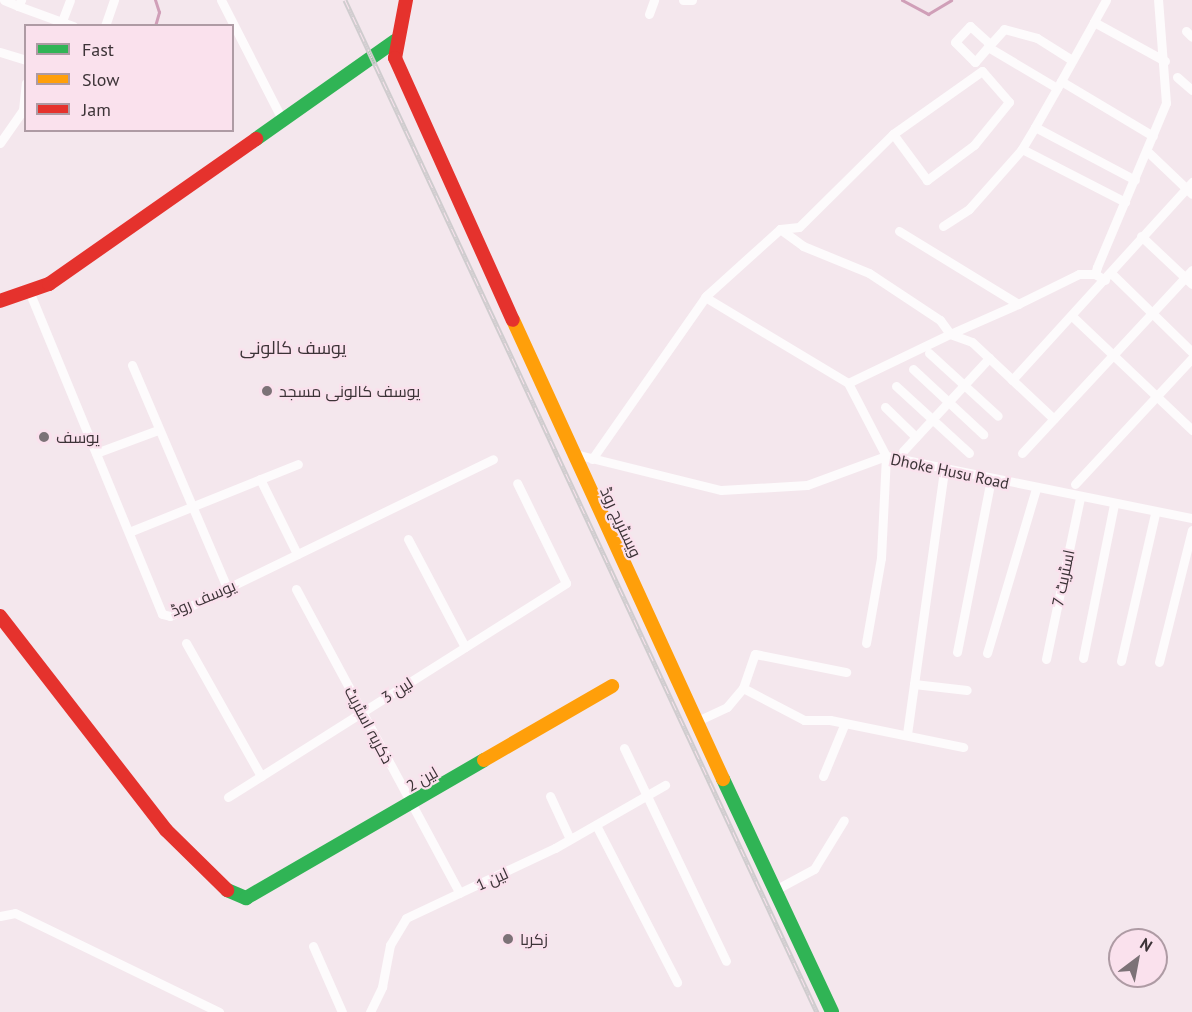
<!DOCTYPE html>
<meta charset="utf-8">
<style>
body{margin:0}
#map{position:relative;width:1192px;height:1012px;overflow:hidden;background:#f4e7ed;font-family:"PT Sans",Cairo,sans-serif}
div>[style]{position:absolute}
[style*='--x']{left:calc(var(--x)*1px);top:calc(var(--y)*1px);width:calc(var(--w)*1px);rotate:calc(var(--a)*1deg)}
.stream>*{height:3px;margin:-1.5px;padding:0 1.5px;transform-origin:1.5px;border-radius:1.5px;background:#d09fb8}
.street>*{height:9px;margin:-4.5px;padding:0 4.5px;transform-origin:4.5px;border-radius:4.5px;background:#fdfbfc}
.fast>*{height:14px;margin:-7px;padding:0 7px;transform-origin:7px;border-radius:7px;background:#30b455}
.slow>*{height:14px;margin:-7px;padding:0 7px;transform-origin:7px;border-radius:7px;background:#ff9f0a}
.jam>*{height:14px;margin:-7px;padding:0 7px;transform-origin:7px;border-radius:7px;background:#e5322d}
.rail>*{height:5px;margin-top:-2.5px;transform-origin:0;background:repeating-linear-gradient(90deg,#fae1ed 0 9px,#cfccce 0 18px);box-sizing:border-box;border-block:2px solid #cfccce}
.dots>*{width:16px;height:16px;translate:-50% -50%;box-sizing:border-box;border:3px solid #fae1ed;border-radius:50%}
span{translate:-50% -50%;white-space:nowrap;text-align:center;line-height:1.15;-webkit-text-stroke:4.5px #fae1ed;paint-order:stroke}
.poi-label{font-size:16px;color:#3c3337}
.left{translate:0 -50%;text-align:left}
.street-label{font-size:16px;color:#3c3337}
.neighbourhood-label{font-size:18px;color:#3c3337}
.legend{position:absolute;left:24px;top:24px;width:210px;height:108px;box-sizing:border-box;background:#fae1ed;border:2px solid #ae9ba4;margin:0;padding:8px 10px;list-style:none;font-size:18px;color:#3c3337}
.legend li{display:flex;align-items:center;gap:12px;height:30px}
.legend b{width:30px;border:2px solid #ae9ba4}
.north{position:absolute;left:1108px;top:928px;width:60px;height:60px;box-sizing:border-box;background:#fae1ed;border:2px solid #ae9ba4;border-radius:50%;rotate:32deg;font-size:16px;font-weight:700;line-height:24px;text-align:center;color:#3c3337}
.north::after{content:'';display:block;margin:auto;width:21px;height:27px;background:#7c7277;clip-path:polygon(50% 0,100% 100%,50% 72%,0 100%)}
</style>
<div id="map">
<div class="stream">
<i style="--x:902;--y:0;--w:30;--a:28"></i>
<i style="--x:928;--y:14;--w:27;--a:-31"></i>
<i style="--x:155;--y:26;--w:15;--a:-74"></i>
<i style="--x:159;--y:12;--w:13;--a:-108"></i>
</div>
<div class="street">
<i style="--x:4;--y:0;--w:15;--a:23"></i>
<i style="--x:18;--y:6;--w:7;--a:-63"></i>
<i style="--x:221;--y:0;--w:136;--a:62.9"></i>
<i style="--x:683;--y:0;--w:9;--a:0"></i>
<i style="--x:1106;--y:0;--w:25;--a:119"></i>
<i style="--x:1094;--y:22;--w:81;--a:28.8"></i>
<i style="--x:18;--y:6;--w:59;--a:20"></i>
<i style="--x:649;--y:14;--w:15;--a:-70"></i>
<i style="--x:62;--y:21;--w:22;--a:-69"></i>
<i style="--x:1094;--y:22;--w:68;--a:119.2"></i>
<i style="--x:1061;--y:81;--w:107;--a:30.9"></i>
<i style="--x:105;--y:26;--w:28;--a:-71"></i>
<i style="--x:1186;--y:31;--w:8;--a:45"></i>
<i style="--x:988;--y:47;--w:20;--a:131"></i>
<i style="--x:975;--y:62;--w:28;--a:-135"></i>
<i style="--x:955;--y:42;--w:22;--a:-47"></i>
<i style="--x:970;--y:26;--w:27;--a:42"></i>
<i style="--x:0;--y:52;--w:27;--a:17"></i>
<i style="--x:1177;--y:77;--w:20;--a:41"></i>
<i style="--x:1060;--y:83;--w:51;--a:119.6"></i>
<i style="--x:1035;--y:127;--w:113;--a:27.9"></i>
<i style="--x:1057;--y:88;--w:80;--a:-149.3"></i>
<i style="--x:988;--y:47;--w:24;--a:-48"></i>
<i style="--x:1004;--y:29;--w:34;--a:15"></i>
<i style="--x:1037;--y:38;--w:41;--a:32.2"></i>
<i style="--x:1035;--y:127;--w:26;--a:121"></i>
<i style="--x:1022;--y:149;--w:116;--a:27.2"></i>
<i style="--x:0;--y:143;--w:40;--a:-55.1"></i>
<i style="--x:23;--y:110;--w:27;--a:-84"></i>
<i style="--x:1147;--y:151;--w:62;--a:43.7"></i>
<i style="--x:943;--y:226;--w:31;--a:-33"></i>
<i style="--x:969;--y:209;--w:80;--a:-48.5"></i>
<i style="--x:780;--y:229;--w:29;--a:36"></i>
<i style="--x:803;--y:246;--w:71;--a:22.2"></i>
<i style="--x:869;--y:273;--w:85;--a:33.5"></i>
<i style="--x:940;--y:320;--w:17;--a:54"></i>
<i style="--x:950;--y:334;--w:74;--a:-23.8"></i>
<i style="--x:899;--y:231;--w:140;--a:31.5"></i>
<i style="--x:1018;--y:304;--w:68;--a:-26.2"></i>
<i style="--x:1079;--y:274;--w:16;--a:0"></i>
<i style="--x:1141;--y:236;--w:70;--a:43.3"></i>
<i style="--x:1111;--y:273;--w:113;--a:44.3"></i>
<i style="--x:1105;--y:280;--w:12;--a:-149"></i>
<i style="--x:1095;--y:274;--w:7;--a:-74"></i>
<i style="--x:1097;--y:267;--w:178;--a:-67.2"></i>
<i style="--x:1166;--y:103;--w:103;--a:-94.4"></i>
<i style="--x:29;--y:291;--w:349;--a:67.6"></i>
<i style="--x:162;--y:614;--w:8;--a:14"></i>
<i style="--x:170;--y:616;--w:359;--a:-25.9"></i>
<i style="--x:705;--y:297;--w:167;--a:31"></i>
<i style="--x:1072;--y:316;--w:166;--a:43.5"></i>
<i style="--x:929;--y:353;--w:93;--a:42.4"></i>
<i style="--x:132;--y:365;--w:242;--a:66.9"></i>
<i style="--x:913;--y:369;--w:96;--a:42.9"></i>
<i style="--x:1012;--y:380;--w:268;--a:-47.7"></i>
<i style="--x:896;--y:386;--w:99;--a:42.5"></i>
<i style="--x:885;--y:407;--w:43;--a:44.1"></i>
<i style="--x:903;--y:451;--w:127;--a:-47.2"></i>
<i style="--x:96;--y:453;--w:66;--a:-20.4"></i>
<i style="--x:571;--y:453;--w:154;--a:13.9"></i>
<i style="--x:721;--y:490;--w:86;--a:-3.3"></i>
<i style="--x:807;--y:485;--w:84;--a:-20.2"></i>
<i style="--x:886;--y:456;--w:312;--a:11.5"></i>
<i style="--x:1022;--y:453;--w:250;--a:-47.1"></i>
<i style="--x:592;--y:459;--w:200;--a:-55"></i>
<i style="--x:707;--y:295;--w:98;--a:-42.1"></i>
<i style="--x:780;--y:229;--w:19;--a:-6"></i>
<i style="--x:799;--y:227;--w:132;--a:-44.7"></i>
<i style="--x:893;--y:134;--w:109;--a:-35.3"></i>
<i style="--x:982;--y:71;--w:41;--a:48.9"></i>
<i style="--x:1009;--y:102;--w:55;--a:129.1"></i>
<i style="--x:974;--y:145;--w:59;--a:143.3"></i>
<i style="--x:927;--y:180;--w:57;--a:-126.5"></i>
<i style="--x:260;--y:479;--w:84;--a:63.7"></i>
<i style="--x:1075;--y:484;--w:172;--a:-47.1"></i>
<i style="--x:129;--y:532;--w:182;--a:-21.9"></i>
<i style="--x:408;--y:539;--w:122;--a:62.2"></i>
<i style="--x:296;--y:589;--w:345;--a:61.7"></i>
<i style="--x:186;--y:643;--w:153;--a:60.6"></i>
<i style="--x:866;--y:643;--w:86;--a:-80"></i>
<i style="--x:881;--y:558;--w:102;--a:-87.2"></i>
<i style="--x:886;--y:456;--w:82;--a:-117.5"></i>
<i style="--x:848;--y:383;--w:113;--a:-25.7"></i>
<i style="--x:950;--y:334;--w:23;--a:20"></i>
<i style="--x:972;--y:342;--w:112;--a:43.2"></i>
<i style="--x:957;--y:652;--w:176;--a:-78.9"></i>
<i style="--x:987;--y:653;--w:171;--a:-73.4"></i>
<i style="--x:1083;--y:658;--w:157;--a:-78.6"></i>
<i style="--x:1046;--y:659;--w:166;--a:-78.1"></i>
<i style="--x:1121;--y:661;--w:151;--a:-77"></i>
<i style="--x:1159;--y:662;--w:136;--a:-76"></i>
<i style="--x:914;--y:684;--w:53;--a:6.5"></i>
<i style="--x:743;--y:688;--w:69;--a:27.7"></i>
<i style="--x:804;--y:720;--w:26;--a:0"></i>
<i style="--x:830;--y:720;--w:136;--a:11.5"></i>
<i style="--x:695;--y:722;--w:35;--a:-25"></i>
<i style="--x:727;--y:707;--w:25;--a:-50"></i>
<i style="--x:743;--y:688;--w:36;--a:-71"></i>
<i style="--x:755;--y:654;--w:93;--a:11.2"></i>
<i style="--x:907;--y:734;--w:267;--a:-82"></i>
<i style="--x:624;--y:748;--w:236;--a:64.4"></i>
<i style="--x:823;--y:776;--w:57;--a:-67.5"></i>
<i style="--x:550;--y:796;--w:47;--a:65.1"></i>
<i style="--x:228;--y:797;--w:400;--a:-32.3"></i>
<i style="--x:566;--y:583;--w:111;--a:-116.1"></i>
<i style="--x:596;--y:825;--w:177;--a:62.7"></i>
<i style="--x:773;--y:891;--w:47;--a:-28.2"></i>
<i style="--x:814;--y:869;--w:57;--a:-58.5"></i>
<i style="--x:0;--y:916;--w:15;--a:-11"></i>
<i style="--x:15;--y:913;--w:227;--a:25.9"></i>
<i style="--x:313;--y:946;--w:72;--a:66.3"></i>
<i style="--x:370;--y:1012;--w:28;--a:-64"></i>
<i style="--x:382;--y:987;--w:43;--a:-79.2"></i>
<i style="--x:390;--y:945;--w:31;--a:-59"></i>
<i style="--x:406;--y:918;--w:165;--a:-25.2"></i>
<i style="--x:555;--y:848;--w:127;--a:-29.8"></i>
</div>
<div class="fast">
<i style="--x:256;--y:139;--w:170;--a:-35.2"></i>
<i style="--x:723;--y:779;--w:257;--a:64.9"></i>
<i style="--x:227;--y:890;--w:21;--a:23"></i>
<i style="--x:246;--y:898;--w:275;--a:-30.1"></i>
</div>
<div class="slow">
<i style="--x:513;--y:320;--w:505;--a:65.42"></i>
<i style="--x:484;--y:760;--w:148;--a:-30"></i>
</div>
<div class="jam">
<i style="--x:406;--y:0;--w:59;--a:100.7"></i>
<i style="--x:395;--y:58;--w:287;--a:65.8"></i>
<i style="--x:0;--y:301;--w:52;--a:-19.1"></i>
<i style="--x:49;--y:284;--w:253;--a:-35"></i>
<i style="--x:0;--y:616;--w:271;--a:52.2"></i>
<i style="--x:166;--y:830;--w:86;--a:44.5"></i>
</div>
<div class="rail">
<i style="--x:345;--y:0;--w:1117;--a:65"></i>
</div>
<div class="dots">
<i style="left:267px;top:391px;background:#7c7277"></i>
<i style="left:44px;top:437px;background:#7c7277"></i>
<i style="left:508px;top:939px;background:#7c7277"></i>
</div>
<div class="poi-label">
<span class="left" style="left:279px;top:391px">یوسف کالونی مسجد</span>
<span class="left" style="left:56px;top:437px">یوسف</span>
<span class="left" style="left:520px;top:939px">زکریا</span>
</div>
<div class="street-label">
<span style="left:950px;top:471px;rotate:12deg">Dhoke Husu Road</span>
<span style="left:621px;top:522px;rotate:65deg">ویسٹریج روڈ</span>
<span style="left:1063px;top:578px;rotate:-78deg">اسٹریٹ 7</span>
<span style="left:203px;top:598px;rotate:-23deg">یوسف روڈ</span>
<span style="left:397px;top:690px;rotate:-32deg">لین 3</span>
<span style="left:369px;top:725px;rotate:62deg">ذکریہ اسٹریٹ</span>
<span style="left:422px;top:779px;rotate:-30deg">لین 2</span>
<span style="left:492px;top:879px;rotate:-24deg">لین 1</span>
</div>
<div class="neighbourhood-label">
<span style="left:293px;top:348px">یوسف کالونی</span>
</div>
<ul class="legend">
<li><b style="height:8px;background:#30b455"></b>Fast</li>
<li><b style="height:8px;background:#ff9f0a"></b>Slow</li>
<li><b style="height:8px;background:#e5322d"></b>Jam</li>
</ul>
<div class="north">N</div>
</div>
